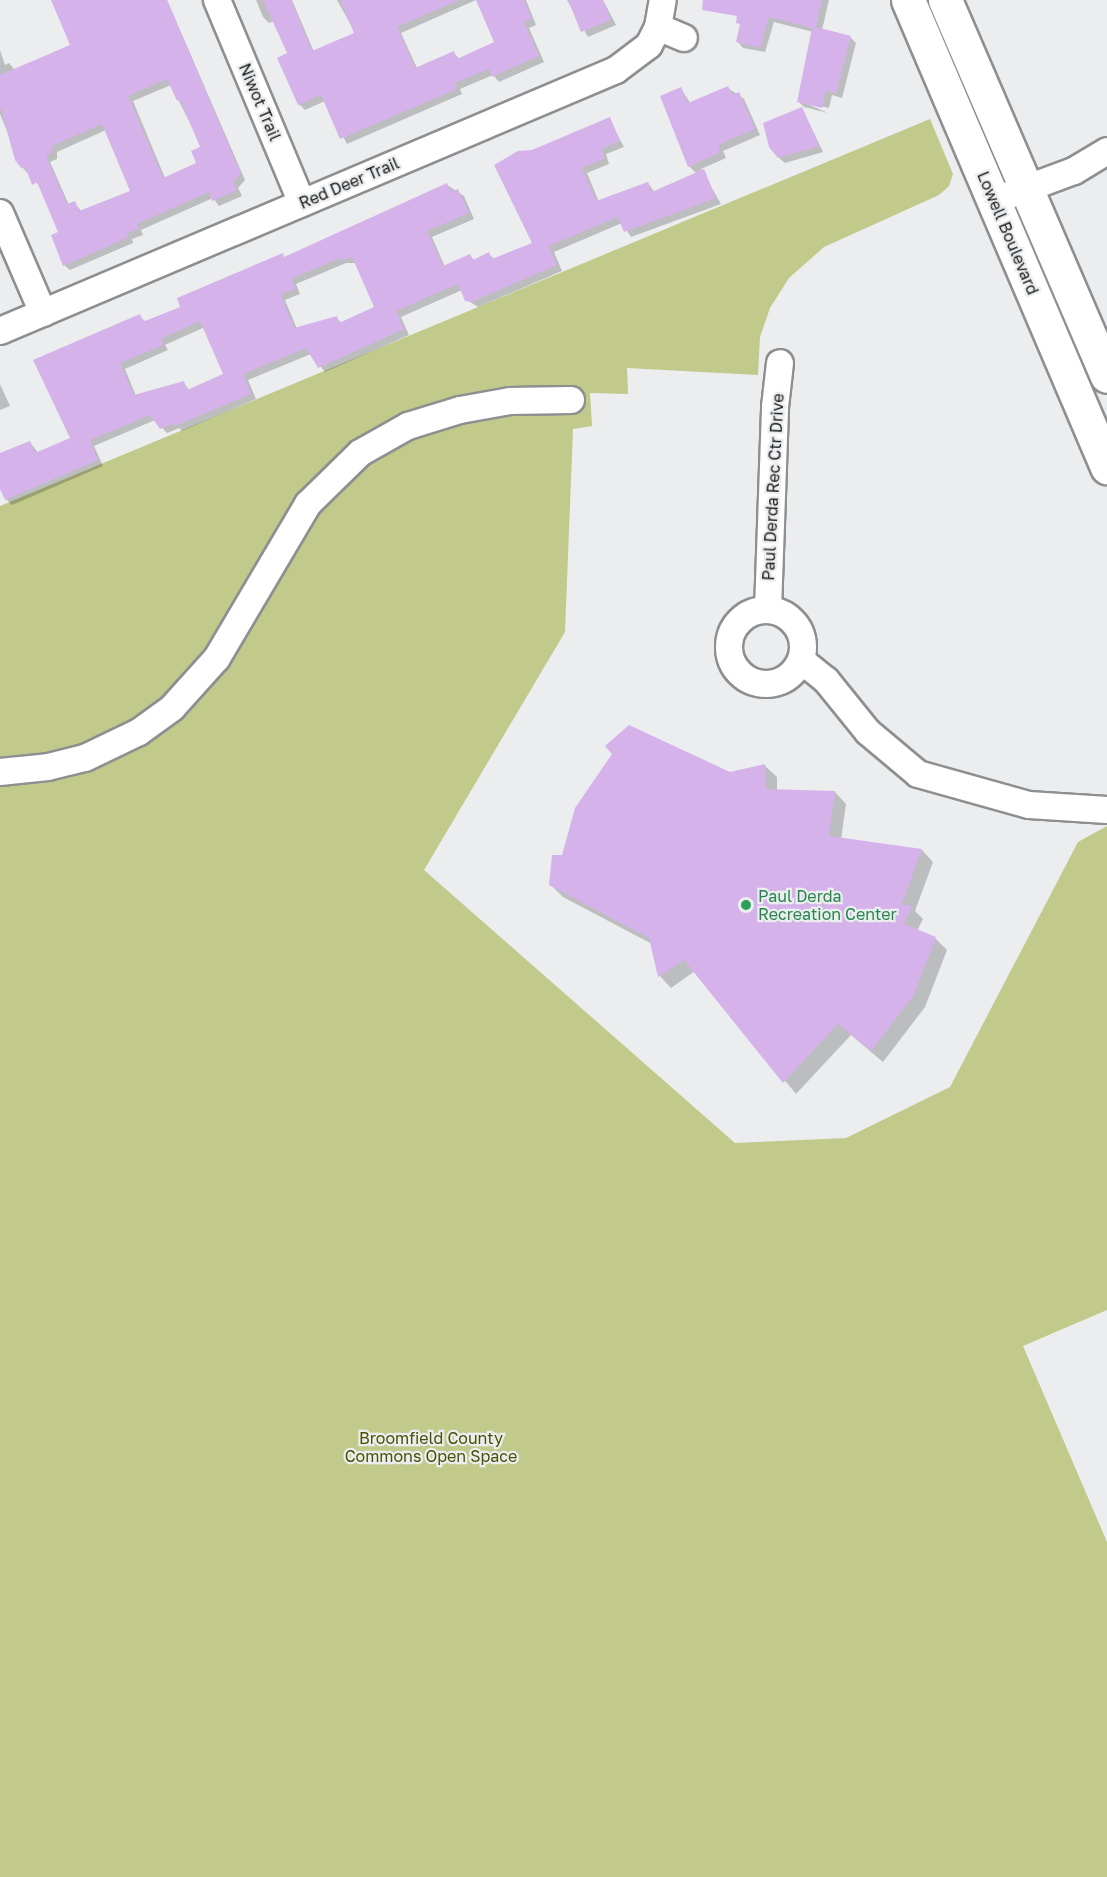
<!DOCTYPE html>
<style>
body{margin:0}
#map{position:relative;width:1107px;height:1877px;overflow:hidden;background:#ebedef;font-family:"Golos Text",sans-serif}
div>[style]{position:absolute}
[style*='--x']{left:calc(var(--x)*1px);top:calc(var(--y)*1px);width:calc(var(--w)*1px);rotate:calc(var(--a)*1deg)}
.green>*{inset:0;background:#c1c98b}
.shadow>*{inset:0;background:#0003}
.building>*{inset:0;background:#d5b2ea}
.roads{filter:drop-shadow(2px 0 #8e8f90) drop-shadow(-2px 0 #8e8f90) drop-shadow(0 2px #8e8f90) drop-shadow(0 -2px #8e8f90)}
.minor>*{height:26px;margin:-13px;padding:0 13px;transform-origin:13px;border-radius:13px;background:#fff}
.minor>.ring{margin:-13px;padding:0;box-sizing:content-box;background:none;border:26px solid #fff;border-radius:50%}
.major>*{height:33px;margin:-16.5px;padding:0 16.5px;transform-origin:16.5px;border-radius:16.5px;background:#fff}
.dots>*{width:16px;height:16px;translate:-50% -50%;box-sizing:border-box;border:3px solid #ebedef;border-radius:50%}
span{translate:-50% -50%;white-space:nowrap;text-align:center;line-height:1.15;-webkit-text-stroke:4.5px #ebedef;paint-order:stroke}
.street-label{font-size:16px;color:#191a1a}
.leisure-label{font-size:16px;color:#27864d}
.left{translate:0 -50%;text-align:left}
.park-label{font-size:16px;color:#4a5001}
</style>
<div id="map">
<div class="green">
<i style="clip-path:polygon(930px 119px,953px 174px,949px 186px,939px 195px,824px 247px,789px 278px,770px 308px,760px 337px,758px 375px,627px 368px,628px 394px,590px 393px,592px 426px,573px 429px,565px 632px,424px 870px,735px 1143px,846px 1138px,950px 1087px,1078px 842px,1107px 826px,1107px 1310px,1023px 1346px,1107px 1542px,1107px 1877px,0 1877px,0 506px)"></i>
</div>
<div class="shadow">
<i style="clip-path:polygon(evenodd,53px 0,167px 0,245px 180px,238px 188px,242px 196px,219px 206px,213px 198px,141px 230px,143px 235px,132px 239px,133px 243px,70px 270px,64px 265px,60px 233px,41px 188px,22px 167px,0 114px,0 50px,5px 65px,9px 63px,15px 70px,72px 46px,53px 0,171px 85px,202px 147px,198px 164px,165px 178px,133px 101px,171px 85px,53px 0,106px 130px,132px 191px,81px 211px,75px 203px,69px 205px,50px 162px,57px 159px,57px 152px,106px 130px)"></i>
<i style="clip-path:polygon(256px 0,292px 0,314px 52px,356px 34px,337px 0,476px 0,401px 33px,417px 68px,453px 53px,460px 59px,496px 43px,477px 0,526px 0,536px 25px,529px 28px,544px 62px,499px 82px,493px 75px,460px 89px,462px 94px,347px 144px,325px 101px,305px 110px,299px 104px,289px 54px,274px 21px,269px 23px,263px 17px)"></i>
<i style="clip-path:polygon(567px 0,603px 0,616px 25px,588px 37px)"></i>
<i style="clip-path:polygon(739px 0,829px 0,822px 30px,850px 37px,856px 43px,842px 98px,832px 95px,829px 108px,803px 102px,828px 113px,804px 107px,798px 101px,813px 32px,774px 22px,765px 52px,743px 48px,738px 42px,741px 26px,736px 15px)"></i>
<i style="clip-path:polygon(evenodd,728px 88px,744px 99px,760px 135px,723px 151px,726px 158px,701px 169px,721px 204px,631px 237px,622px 223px,554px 252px,562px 271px,478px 307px,467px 300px,462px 290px,401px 317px,409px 335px,325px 372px,311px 354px,248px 380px,256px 399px,182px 431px,179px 428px,167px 433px,155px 420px,94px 446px,103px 466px,12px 505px,6px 499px,0 486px,0 455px,30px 442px,38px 453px,72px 439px,139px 316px,145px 321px,182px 308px,282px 255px,285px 258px,447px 185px,464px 196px,474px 219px,432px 237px,445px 267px,470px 256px,475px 261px,489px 254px,495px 260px,534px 244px,532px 152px,609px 119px,624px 147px,606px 154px,609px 164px,587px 173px,599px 202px,648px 183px,655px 193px,697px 174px,689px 166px,681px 89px,691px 104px,728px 88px,346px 263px,356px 263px,376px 308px,342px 323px,336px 318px,297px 329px,285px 300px,300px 294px,296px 284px,346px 263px,728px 88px,205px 327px,225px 375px,190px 391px,183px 382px,136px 396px,125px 369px,168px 350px,165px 345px,205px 327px)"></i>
<i style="clip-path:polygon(802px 108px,823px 152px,785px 163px,779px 158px)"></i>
<i style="clip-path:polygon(0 384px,10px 406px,0 410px)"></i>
<i style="clip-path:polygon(765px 766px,777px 777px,777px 791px,835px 792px,846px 804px,841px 840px,922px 850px,933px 862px,915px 911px,923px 919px,917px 931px,936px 939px,947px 950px,925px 1007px,883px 1062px,851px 1035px,796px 1094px,695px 971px,671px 988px,660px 976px,652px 944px,563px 897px,551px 885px,563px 857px,730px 773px)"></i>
</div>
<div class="building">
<i style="clip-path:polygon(evenodd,51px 0,167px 0,241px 174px,233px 181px,237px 190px,212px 201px,209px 192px,137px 224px,139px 229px,127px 233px,129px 237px,63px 266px,51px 235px,58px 232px,37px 182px,32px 185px,25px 166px,21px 168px,15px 160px,0 106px,0 75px,70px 45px,51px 0,167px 79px,177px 101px,180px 99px,200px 147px,191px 151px,196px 163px,163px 178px,128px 96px,167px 79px,51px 0,102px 124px,130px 191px,79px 211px,75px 201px,67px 204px,46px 156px,52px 153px,52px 146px,102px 124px)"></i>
<i style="clip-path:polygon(263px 0,291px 0,312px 51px,354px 33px,340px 0,459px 0,397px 27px,415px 68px,454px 51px,457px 59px,494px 42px,476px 0,524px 0,532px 19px,524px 22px,539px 56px,492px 77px,489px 69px,455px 83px,457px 89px,340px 139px,321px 95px,298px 105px,277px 58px,287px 53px)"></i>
<i style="clip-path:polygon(568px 0,603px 0,611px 20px,581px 32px)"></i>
<i style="clip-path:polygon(703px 0,822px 0,816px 27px,851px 36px,836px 93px,826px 91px,822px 108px,797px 102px,812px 28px,769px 17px,760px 48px,736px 42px,740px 24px,736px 23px,737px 16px,702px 10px)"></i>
<i style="clip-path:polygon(728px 86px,732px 95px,739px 92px,755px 129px,718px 145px,721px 152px,688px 167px,660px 96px,681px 87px,688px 103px)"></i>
<i style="clip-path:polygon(802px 107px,819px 146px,778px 158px,769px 147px,763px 123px)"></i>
<i style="clip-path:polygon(evenodd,610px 117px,620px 141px,601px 149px,605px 158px,582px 168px,596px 201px,648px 182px,652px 192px,704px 169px,716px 198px,624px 232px,618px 217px,549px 246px,557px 265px,471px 302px,465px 301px,458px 284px,396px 311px,404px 329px,318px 368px,306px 348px,243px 374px,251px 394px,175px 426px,174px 423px,160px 429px,150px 415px,90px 440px,98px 460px,5px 500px,0 489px,0 453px,30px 441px,35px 453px,70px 438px,33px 360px,140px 314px,143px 322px,180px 307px,177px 298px,283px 253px,284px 257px,447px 183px,451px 192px,458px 189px,469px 213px,427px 231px,443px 266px,470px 254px,473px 260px,489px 252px,492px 259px,532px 243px,494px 165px,518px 151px,532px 150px,610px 117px,352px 257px,374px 307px,339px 323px,337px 316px,294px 328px,281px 295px,296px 288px,291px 279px,340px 258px,342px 261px,352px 257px,610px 117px,200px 321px,223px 374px,187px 390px,184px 381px,134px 395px,120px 363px,163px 345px,161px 339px,200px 321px)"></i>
<i style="clip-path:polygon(629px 725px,730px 772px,765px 764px,766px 789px,835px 791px,829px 836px,922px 849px,902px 904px,912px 906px,904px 924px,936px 937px,914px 995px,871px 1051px,838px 1024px,783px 1083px,684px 960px,658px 977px,649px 938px,549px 885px,552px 855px,562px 855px,575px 808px,612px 754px,605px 746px)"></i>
</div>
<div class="roads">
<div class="minor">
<i style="--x:217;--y:0;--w:220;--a:67.3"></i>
<i style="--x:658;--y:27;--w:28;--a:23"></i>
<i style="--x:1009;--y:195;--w:69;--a:-20.3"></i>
<i style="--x:1074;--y:171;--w:39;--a:-31"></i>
<i style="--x:0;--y:213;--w:109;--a:66.7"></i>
<i style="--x:0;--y:331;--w:669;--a:-22.96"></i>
<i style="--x:616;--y:70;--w:41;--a:-37.1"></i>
<i style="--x:649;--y:45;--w:20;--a:-63"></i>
<i style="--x:658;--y:27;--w:27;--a:-80"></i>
<i style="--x:768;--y:610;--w:203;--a:-88"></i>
<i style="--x:775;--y:407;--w:44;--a:-83.5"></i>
<i class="ring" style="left:729px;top:610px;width:48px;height:48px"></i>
<i style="--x:801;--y:660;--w:32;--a:39"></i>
<i style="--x:826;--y:680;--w:67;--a:51.1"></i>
<i style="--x:868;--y:732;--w:65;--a:40"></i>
<i style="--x:918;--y:774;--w:115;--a:15.6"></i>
<i style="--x:1029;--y:805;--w:78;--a:3.7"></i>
<i style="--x:0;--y:772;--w:48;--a:-5.9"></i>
<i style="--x:48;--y:767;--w:38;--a:-14"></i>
<i style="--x:85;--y:758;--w:60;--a:-25.7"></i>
<i style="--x:139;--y:732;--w:41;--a:-36"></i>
<i style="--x:172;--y:708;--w:67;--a:-48"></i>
<i style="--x:217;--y:658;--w:179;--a:-59.4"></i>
<i style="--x:308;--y:504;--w:73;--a:-44.4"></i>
<i style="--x:360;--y:453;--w:55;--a:-29.4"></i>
<i style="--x:408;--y:426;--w:54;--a:-17.1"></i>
<i style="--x:460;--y:410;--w:51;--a:-10.2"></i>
<i style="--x:510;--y:401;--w:61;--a:-0.9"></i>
</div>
<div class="major">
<i style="--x:908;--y:0;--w:508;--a:66.92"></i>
<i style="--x:945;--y:0;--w:409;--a:66.7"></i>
</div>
</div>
<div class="dots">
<i style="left:746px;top:905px;background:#2e9e5b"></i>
</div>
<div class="street-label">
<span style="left:260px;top:102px;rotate:67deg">Niwot Trail</span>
<span style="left:349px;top:183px;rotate:-23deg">Red Deer Trail</span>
<span style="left:1008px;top:233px;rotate:67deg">Lowell Boulevard</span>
<span style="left:773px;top:487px;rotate:-87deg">Paul Derda Rec Ctr Drive</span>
</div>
<div class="leisure-label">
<span class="left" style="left:758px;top:905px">Paul Derda<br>Recreation Center</span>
</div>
<div class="park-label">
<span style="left:431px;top:1447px">Broomfield County<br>Commons Open Space</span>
</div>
</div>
